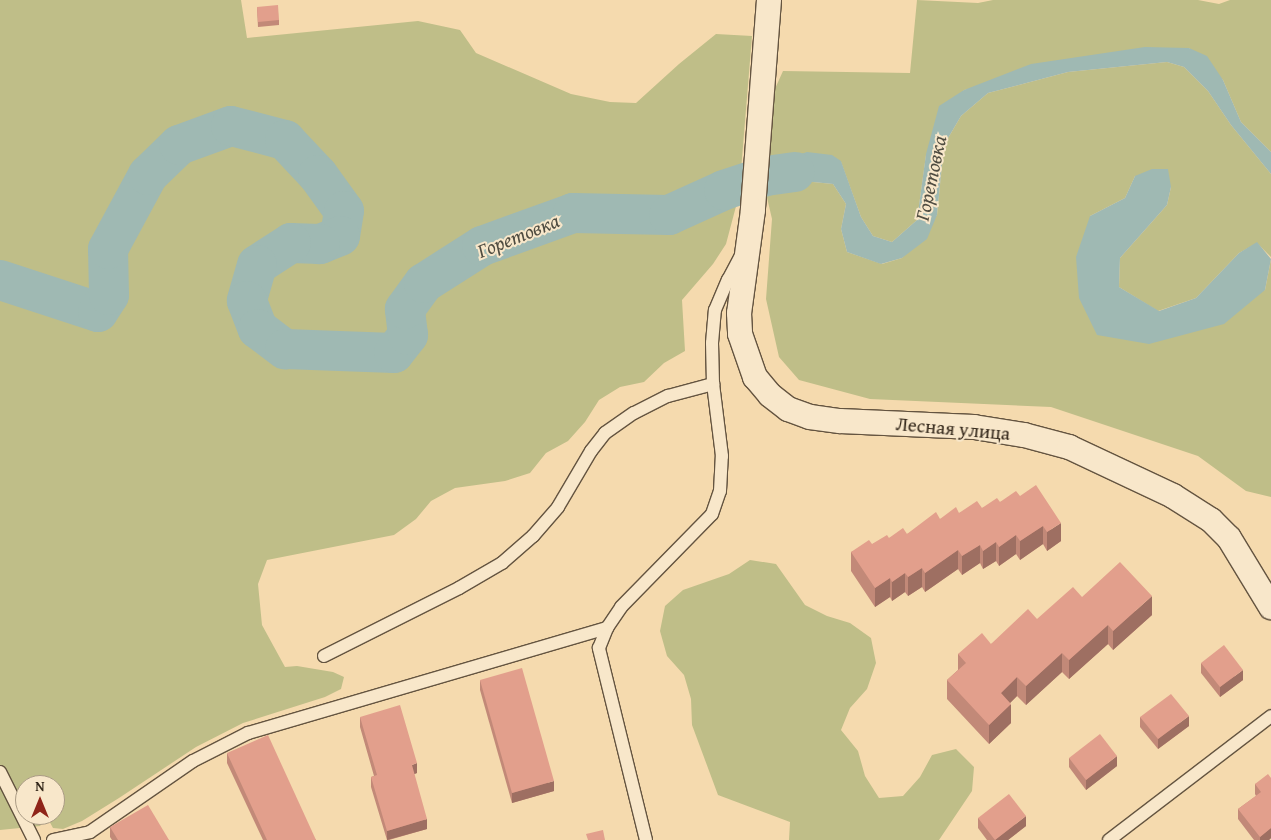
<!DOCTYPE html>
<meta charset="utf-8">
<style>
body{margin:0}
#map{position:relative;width:1271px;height:840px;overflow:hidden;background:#f5daae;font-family:"Gentium Book Plus",serif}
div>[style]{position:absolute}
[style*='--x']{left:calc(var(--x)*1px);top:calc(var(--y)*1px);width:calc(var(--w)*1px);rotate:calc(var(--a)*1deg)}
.green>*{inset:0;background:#bfbe88}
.water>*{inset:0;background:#9fb9b3}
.river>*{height:40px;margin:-20px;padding:0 20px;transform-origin:20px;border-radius:20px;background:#9fb9b3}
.roads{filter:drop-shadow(1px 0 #645440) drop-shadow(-1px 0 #645440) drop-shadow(0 1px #645440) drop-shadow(0 -1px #645440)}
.lane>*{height:12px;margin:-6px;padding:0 6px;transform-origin:6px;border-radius:6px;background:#f8e7ca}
.street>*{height:24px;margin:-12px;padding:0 12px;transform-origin:12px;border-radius:12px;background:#f8e7ca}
.wall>*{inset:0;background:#c28978}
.shaded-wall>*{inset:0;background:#9e6f62}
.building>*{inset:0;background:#e29f8c}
span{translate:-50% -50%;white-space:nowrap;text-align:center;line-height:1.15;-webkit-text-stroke:4px #f8e7ca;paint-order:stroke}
.street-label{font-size:19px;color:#34281b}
.water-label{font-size:20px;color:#4f4c41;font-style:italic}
.north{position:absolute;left:15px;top:775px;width:50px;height:50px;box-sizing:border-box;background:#f8e7ca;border:1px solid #aa9b84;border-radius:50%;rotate:0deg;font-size:14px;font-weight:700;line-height:20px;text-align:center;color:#34281b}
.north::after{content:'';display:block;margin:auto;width:18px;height:22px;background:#8f2418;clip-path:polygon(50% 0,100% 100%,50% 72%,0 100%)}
</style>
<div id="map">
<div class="green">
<i style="clip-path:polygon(evenodd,0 0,241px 0,247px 38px,418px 21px,460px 30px,476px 53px,571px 94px,610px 102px,636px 103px,679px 64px,716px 34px,752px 36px,739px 195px,726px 244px,713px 264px,682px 300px,685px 351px,664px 363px,644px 382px,620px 387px,599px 400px,585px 422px,568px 441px,546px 453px,530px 473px,505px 481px,455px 488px,431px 501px,416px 519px,394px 535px,267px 560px,258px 584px,262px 625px,285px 667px,297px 666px,333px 672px,344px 677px,341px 689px,325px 697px,243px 723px,196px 747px,119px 798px,82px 821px,63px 829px,53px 828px,47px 817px,40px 826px,0 830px,0 0,25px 785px,55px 785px,55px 815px,25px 815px,25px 785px)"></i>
<i style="clip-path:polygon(917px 0,978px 3px,993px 0,1198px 0,1219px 4px,1230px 0,1271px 0,1271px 152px,1241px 122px,1223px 80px,1189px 48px,964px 90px,926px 155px,917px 220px,892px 242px,873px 236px,861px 217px,841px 162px,768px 165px,774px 91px,783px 71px,910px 73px)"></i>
<i style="clip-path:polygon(1167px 62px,1184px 67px,1208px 91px,1231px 125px,1271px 174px,1271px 257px,1257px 243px,1239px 253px,1196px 298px,1158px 311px,1119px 287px,1120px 258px,1167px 205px,1171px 187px,1135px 176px,1125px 198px,1090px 216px,1097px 335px,1265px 290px,1271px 259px,1271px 497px,1246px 491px,1198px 456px,1051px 407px,870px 399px,799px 380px,779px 357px,766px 299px,772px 219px,765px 189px,803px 181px,833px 184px,846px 204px,841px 229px,847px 252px,882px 264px,902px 258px,937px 215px,944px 145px,961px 116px,988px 93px,1068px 72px)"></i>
<i style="clip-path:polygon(750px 560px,776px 564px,805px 605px,827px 616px,850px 623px,871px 638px,876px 663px,867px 689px,850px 708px,841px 730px,858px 751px,865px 776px,879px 798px,903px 796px,920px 777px,932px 755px,956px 749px,974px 767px,972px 791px,939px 840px,789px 840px,790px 822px,718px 795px,692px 725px,691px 699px,684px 675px,667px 656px,660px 631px,665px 606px,683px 590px,729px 574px)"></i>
</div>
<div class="water">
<i style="clip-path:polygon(1145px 47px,1189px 48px,1207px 56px,1223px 80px,1241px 122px,1271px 152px,1271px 174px,1231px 125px,1208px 91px,1184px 67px,1167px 62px,1068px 72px,988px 93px,961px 116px,944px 145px,937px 215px,927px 239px,902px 258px,881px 264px,847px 252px,841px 229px,846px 204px,833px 184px,803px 181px,765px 189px,768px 165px,807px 152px,832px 155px,841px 161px,861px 217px,873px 236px,892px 242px,917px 220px,926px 154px,939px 106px,964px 90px,1031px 64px)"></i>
<i style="clip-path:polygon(1152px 169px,1168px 169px,1171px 187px,1167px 205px,1120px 258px,1119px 287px,1159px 311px,1196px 298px,1239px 253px,1257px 242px,1271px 259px,1265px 290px,1224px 324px,1149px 344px,1097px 335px,1079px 298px,1076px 257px,1090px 216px,1125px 198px,1135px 176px)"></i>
</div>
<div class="river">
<i style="--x:0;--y:280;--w:103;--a:18.1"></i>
<i style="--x:98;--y:312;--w:20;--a:-57"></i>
<i style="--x:109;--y:295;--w:46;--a:-91.2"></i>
<i style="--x:108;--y:249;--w:84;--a:-61.6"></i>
<i style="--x:148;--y:175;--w:43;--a:-44.1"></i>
<i style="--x:179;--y:145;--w:55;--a:-20.1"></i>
<i style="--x:231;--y:126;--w:56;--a:14.5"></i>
<i style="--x:285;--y:140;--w:48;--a:46.7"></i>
<i style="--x:318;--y:175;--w:44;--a:54.2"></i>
<i style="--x:344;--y:211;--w:25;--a:99"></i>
<i style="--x:340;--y:236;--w:22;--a:158"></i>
<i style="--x:320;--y:244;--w:29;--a:-178"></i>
<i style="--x:291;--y:243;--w:40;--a:147.1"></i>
<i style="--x:257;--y:265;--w:37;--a:106"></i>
<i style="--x:247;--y:301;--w:30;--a:69"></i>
<i style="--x:258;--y:329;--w:34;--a:37"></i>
<i style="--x:285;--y:349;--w:109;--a:2.1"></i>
<i style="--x:394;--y:353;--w:23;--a:-52"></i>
<i style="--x:408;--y:335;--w:26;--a:-97"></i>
<i style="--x:405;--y:309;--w:32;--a:-54"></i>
<i style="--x:424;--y:283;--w:69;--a:-32.5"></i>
<i style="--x:482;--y:246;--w:97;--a:-19.9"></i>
<i style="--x:573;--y:213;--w:96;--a:1.2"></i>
<i style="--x:669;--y:215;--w:60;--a:-24.4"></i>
<i style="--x:724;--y:190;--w:44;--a:-18.4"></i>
<i style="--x:766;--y:176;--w:29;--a:-8"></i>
</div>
<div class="roads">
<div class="lane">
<i style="--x:324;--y:656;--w:151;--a:-26.7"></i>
<i style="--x:459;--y:588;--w:50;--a:-30.2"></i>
<i style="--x:502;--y:563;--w:41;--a:-41.1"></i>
<i style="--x:533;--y:536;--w:38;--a:-49"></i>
<i style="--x:558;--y:507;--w:65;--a:-59.5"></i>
<i style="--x:591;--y:451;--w:23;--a:-52"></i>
<i style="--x:605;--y:433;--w:35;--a:-35"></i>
<i style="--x:634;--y:413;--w:38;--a:-27"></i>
<i style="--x:668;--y:396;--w:47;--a:-14.9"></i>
<i style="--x:0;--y:772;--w:76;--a:63.4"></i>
<i style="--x:53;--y:840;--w:38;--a:-12"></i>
<i style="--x:90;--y:832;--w:125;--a:-34.6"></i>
<i style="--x:193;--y:761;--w:62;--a:-27"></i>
<i style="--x:248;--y:733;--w:374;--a:-16.3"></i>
<i style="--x:646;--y:840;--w:198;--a:-103.8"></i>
<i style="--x:599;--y:648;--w:22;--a:-68"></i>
<i style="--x:607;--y:628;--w:25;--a:-56"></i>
<i style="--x:621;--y:607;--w:130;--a:-45.6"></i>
<i style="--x:712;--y:514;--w:24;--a:-71"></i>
<i style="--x:720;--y:491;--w:35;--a:-87"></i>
<i style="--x:722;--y:456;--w:73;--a:-97.1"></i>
<i style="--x:713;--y:384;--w:41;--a:-91.4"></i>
<i style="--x:712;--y:343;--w:33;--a:-85"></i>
<i style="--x:715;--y:310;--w:33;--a:-67"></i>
<i style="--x:728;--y:280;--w:27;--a:-62"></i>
<i style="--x:1109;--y:840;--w:204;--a:-37.4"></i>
</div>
<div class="street">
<i style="--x:769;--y:0;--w:211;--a:94.4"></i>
<i style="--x:753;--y:210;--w:104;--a:97.7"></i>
<i style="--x:739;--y:313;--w:21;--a:87"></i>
<i style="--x:740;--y:334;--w:46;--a:70.8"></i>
<i style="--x:755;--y:377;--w:23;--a:50"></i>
<i style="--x:770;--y:395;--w:23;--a:38"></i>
<i style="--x:788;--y:409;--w:23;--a:20"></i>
<i style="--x:810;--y:417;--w:30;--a:8"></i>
<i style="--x:840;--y:421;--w:134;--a:2.6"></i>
<i style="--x:974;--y:427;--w:51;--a:9.1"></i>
<i style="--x:1024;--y:435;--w:47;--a:14.9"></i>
<i style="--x:1069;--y:447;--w:115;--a:25.2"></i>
<i style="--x:1173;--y:496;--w:45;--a:32.3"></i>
<i style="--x:1211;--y:520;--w:25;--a:45"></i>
<i style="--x:1229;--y:538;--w:81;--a:58.7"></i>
</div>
</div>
<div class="wall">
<i style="clip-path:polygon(257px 7px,279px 20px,279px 25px,258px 27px)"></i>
<i style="clip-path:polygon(1020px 496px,1061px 541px,1047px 551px,1043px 544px,1020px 560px,1016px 554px,999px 566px,996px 561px,983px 569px,980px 563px,962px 575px,958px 569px,925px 592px,922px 587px,908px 596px,905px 592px,892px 601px,890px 597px,875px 607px,851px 571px,851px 552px,889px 538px,907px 534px,940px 519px,959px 513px,982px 508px,1000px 502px)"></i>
<i style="clip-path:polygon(1082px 597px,1152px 615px,1113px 650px,1108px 644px,1069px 679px,1062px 672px,1026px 705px,1017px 696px,1010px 703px,1011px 723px,989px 744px,947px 699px,947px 680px,958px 670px,958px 654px,991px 644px)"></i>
<i style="clip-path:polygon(1201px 663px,1243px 680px,1220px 697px,1201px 673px)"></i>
<i style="clip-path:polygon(480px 680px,554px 791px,512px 803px,480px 690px)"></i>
<i style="clip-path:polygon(360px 717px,417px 773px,414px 774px,427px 829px,389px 840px,387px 840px,371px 787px,371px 777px,374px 776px,360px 727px)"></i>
<i style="clip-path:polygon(1140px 717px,1189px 726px,1158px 749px,1140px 727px)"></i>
<i style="clip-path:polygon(227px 753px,316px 840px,263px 840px,227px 763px)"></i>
<i style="clip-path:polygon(1069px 758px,1117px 766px,1086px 790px,1069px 767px)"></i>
<i style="clip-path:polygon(1271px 778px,1271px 838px,1269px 840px,1254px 840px,1238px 819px,1238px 809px,1256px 796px,1255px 794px,1255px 784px)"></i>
<i style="clip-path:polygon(978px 818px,1026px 826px,1008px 840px,987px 840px,978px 828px)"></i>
<i style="clip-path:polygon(110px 827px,169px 840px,112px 840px,110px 837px)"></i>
</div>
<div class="shaded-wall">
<i style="clip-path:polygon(1061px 523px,1061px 541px,1047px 551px,1047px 532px)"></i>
<i style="clip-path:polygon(1043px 526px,1043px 544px,1020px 560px,1020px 541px)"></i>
<i style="clip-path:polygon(1016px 535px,1016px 554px,999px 566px,999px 547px)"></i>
<i style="clip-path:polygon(996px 542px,996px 561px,983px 569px,983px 551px)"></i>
<i style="clip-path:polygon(980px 545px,980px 563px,962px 575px,962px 556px)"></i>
<i style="clip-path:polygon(958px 550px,958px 569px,925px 592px,925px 573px)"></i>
<i style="clip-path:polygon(922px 568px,922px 587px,908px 596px,908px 577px)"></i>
<i style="clip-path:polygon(905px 573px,905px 592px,892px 601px,892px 582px)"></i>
<i style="clip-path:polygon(890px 578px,890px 597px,875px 607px,875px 588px)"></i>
<i style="clip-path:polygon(1152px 596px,1152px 615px,1113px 650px,1113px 631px)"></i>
<i style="clip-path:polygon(1108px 625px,1108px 644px,1069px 679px,1069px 660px)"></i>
<i style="clip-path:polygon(1062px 653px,1062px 672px,1026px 705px,1026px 686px)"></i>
<i style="clip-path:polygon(1243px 670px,1243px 680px,1220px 697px,1220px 687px)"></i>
<i style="clip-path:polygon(1017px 677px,1017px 696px,1001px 712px,1001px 693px)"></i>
<i style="clip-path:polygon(1011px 704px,1011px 723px,989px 744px,989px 725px)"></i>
<i style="clip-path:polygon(1189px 716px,1189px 726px,1158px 749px,1158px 739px)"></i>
<i style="clip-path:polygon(1117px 756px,1117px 766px,1086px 790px,1086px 780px)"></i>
<i style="clip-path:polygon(417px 763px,417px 773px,412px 775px,412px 765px)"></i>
<i style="clip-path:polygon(554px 781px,554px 791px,512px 803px,512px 793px)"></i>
<i style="clip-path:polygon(1026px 816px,1026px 826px,1008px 840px,995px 840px)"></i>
<i style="clip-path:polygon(427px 819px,427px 829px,387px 840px,387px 831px)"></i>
<i style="clip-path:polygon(1271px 828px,1271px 838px,1269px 840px,1260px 840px,1260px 837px)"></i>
</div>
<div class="building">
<i style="clip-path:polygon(278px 5px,279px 20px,258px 22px,257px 7px)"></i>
<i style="clip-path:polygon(1036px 485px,1061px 523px,1047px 532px,1043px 526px,1020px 541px,1016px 535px,999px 547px,996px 542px,983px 551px,980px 545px,962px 556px,958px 550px,925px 573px,922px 568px,908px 577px,905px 573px,892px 582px,890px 578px,875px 588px,851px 552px,869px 540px,872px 544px,887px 535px,889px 538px,903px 528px,907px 534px,936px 512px,940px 519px,956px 507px,959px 513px,977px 501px,982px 508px,997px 498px,1000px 502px,1016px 491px,1020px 496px)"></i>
<i style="clip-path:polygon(1120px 562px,1152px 596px,1113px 631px,1108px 625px,1069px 660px,1062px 653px,1026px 686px,1017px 677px,1001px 693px,1011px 704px,989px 725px,947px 680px,966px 663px,958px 654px,982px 633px,991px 644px,1028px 609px,1037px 619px,1073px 587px,1082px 597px)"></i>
<i style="clip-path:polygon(1224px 645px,1243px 670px,1220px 687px,1201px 663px)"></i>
<i style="clip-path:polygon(522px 668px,554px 781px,512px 793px,480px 680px)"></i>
<i style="clip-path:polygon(1171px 694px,1189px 716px,1158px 739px,1140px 717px)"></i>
<i style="clip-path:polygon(400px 705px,417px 763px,412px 765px,427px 819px,387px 831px,371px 777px,377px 775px,360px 717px)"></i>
<i style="clip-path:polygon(1100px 734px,1117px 756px,1086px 780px,1069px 758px)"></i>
<i style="clip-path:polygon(268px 735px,316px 840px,267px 840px,227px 753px)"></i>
<i style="clip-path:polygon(1268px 774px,1271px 778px,1271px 828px,1260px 837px,1238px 809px,1261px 792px,1255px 784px)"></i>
<i style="clip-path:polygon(1009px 794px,1026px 816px,995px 840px,978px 818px)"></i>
<i style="clip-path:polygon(148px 805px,169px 840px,118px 840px,110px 827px)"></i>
<i style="clip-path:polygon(603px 830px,605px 840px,588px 840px,586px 834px)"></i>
</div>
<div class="street-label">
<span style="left:953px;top:429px;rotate:5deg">Лесная улица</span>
</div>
<div class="water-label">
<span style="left:930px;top:178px;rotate:-78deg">Горетовка</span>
<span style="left:518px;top:235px;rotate:-22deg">Горетовка</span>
</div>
<div class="north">N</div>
</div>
